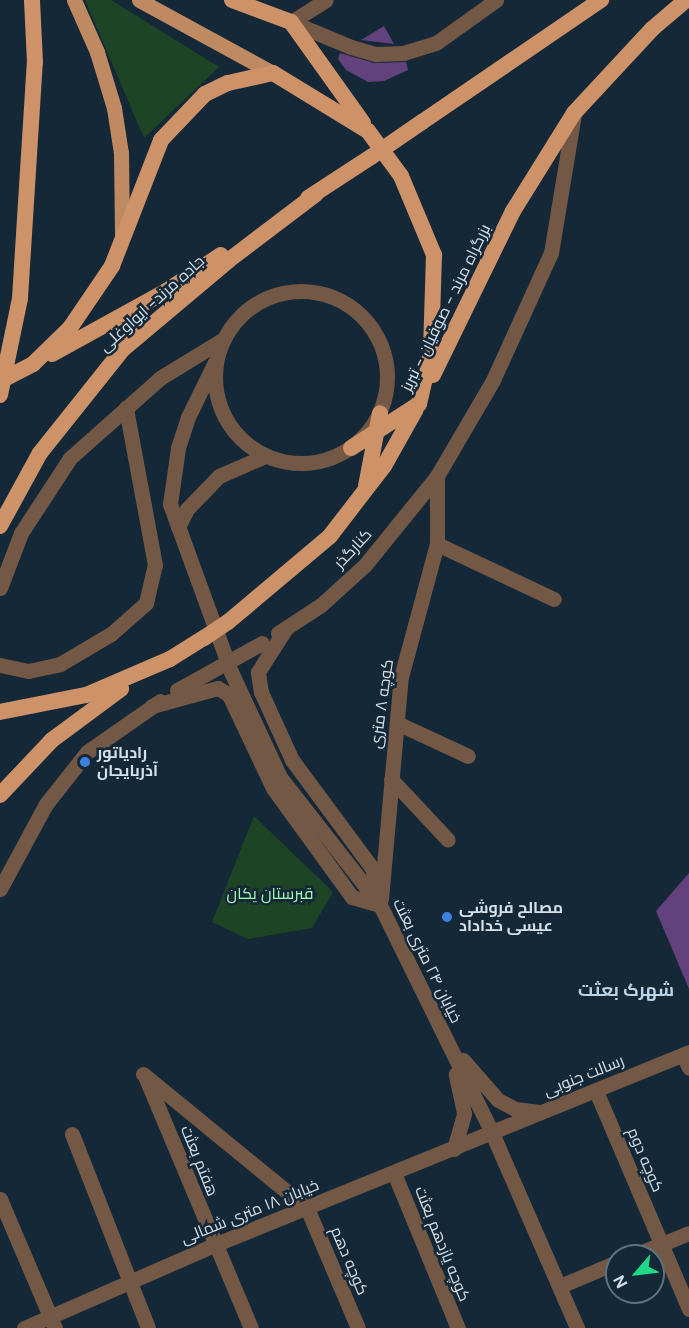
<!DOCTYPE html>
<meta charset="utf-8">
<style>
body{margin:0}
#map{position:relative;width:689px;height:1328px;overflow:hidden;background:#152837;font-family:"DM Sans",Cairo,sans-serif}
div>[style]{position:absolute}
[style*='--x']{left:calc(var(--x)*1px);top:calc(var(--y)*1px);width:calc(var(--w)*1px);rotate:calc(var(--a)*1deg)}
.green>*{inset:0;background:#1d4525}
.building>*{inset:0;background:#63417c}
.minor>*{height:15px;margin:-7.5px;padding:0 7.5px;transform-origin:7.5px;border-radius:7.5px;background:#735846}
.tertiary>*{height:15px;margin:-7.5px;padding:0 7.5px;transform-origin:7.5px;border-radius:7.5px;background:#735846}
.tertiary>.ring{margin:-7.5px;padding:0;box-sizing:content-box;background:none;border:15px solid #735846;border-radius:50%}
.primary>*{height:15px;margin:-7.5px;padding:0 7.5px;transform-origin:7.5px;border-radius:7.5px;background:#bf8962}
.trunk>*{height:16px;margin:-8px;padding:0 8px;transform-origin:8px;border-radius:8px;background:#ce9268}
.tertiary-bridge>*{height:15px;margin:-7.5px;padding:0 7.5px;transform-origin:7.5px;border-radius:7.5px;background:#735846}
.trunk-bridge>*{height:16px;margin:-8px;padding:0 8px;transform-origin:8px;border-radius:8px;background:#ce9268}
.dots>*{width:16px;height:16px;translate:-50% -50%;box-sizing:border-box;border:3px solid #152837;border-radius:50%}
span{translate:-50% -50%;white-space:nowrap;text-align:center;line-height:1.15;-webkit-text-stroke:5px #152837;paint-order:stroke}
.street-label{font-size:16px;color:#d4e0ea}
.poi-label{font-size:16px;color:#d4e0ea;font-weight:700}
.left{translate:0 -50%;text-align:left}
.park-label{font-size:16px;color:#a2f9b0}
.neighbourhood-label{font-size:18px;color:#bcd4e7;font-weight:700}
.north{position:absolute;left:605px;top:1244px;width:60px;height:60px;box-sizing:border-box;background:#152837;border:2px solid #61727f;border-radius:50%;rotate:242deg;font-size:16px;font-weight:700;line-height:24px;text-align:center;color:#d4e0ea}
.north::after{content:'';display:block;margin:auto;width:21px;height:27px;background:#1dd988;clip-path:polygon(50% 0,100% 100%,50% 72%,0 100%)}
</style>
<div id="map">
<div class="green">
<i style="clip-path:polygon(85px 0,111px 0,219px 67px,144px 138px)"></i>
<i style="clip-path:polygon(254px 816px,333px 892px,312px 928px,248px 939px,212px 922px)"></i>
</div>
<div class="building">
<i style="clip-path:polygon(384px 26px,394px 44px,361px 40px,366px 37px)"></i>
<i style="clip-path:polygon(340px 53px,374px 63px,406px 62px,408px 70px,384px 81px,368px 82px,346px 70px,338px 59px)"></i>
<i style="clip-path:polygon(689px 873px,689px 989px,656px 911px)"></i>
</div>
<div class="minor">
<i style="--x:291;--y:22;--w:41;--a:-32.2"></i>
<i style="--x:437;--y:544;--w:129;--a:25.2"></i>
<i style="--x:0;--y:588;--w:59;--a:-69.1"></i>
<i style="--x:21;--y:533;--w:90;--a:-56.8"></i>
<i style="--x:70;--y:458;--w:120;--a:-41.6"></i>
<i style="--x:160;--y:378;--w:73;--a:-31.5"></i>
<i style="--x:0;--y:665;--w:29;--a:12"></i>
<i style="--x:28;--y:671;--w:33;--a:-12"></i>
<i style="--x:60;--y:664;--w:59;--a:-30.5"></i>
<i style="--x:111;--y:634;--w:47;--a:-41.5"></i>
<i style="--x:146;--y:603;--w:39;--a:-77"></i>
<i style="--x:155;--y:565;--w:160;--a:-100.5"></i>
<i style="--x:397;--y:723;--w:78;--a:24.9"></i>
<i style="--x:391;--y:779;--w:83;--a:46.9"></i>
<i style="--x:381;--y:899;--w:223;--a:-84.9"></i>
<i style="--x:401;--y:677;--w:138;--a:-74.9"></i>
<i style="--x:437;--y:544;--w:68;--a:-90"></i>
<i style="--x:683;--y:1055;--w:14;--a:65"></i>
<i style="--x:143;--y:1074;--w:212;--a:39.3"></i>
<i style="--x:307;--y:1208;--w:130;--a:67"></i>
<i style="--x:145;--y:1076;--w:273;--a:67.2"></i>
<i style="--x:596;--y:1091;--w:237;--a:66.9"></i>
<i style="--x:72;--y:1134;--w:208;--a:68.6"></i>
<i style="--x:394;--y:1173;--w:168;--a:67.6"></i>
<i style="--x:0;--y:1199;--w:140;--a:66.9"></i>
<i style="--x:632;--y:1256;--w:61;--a:-22"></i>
<i style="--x:560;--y:1286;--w:62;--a:-22.8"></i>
</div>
<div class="tertiary">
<i style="--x:291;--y:22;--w:65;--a:22.6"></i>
<i style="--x:351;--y:47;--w:26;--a:16"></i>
<i style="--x:376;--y:54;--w:27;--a:-2"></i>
<i style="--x:403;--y:53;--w:34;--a:-17"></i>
<i style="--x:436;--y:43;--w:74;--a:-35.6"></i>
<i class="ring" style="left:215px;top:291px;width:157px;height:157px"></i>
<i style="--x:215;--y:362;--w:61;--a:116.1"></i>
<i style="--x:188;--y:417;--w:33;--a:108"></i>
<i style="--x:178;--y:448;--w:57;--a:98.1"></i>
<i style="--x:170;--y:504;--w:179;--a:70"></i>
<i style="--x:231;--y:672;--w:116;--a:65"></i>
<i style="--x:280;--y:777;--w:162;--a:52"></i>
<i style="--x:380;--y:905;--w:254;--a:63.8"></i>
<i style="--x:492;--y:1133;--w:213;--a:66.4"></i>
<i style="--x:178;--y:527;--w:20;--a:-63"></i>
<i style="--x:187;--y:509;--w:46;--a:-45.9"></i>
<i style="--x:219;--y:476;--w:50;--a:-23.5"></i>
<i style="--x:278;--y:633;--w:51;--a:-33.1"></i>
<i style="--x:321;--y:605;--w:59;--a:-42.3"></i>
<i style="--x:365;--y:565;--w:114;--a:-51"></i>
<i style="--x:437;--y:476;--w:111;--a:-59.7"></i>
<i style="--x:493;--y:380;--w:140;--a:-65.5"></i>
<i style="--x:551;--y:253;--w:141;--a:-80.6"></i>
<i style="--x:152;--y:706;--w:68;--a:-15.3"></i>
<i style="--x:218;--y:688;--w:13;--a:32"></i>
<i style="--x:229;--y:695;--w:103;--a:64.7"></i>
<i style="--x:273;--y:788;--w:135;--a:54.1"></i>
<i style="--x:352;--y:897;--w:29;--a:16"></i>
<i style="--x:380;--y:905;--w:38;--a:-102"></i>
<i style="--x:372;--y:868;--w:134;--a:-126.5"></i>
<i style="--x:292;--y:760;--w:75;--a:-114.5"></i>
<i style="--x:261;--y:692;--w:20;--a:-99"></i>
<i style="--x:258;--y:672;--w:52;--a:-57.5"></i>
<i style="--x:0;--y:889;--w:97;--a:-61.6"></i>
<i style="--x:46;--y:804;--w:66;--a:-51.7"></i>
<i style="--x:87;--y:752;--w:89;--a:-34.9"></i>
<i style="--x:463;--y:1060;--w:53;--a:48.8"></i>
<i style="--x:498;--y:1100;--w:19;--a:28"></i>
<i style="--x:515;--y:1109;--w:23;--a:7"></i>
<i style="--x:454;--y:1149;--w:37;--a:-74"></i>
<i style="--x:464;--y:1113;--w:40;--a:-102"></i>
<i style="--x:24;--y:1328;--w:207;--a:-23.6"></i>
<i style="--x:214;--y:1245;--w:513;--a:-22.11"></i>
</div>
<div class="primary">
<i style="--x:74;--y:0;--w:57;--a:66.1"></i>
<i style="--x:97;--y:52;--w:59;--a:73.1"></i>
<i style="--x:114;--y:108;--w:46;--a:81.2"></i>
<i style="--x:121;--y:153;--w:82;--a:89.3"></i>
<i style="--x:139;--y:0;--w:153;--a:28.6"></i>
</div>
<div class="trunk">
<i style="--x:232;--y:0;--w:63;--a:20.4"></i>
<i style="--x:291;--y:22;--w:124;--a:54.5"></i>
<i style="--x:422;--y:122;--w:217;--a:-34.3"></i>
<i style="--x:308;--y:198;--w:75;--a:-33.1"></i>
<i style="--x:52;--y:354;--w:129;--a:-28.8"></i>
<i style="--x:165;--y:292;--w:67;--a:-33.5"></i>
<i style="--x:33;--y:364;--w:52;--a:-44.2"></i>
<i style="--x:70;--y:328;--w:75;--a:-55.9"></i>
<i style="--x:112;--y:266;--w:135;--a:-68.7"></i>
<i style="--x:161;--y:140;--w:64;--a:-46.3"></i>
<i style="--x:205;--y:94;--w:25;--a:-26"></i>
<i style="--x:228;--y:83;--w:46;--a:-12.5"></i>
<i style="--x:273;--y:73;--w:111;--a:31.4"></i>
<i style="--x:368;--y:131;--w:56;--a:53.7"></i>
<i style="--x:401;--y:176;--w:86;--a:67.3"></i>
<i style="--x:434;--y:255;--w:97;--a:91.8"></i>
<i style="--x:431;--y:352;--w:53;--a:103"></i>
<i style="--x:419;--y:404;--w:81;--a:147.1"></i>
<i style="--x:433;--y:375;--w:182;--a:-64"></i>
<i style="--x:513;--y:211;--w:115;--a:-58.1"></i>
<i style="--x:574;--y:113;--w:115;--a:-47.1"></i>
<i style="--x:652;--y:29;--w:45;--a:-40.5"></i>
<i style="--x:0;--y:395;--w:99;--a:-78.3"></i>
<i style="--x:20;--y:298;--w:236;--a:-86.4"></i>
<i style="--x:35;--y:62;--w:62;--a:-92.8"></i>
<i style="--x:366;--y:486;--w:74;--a:-79.1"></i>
<i style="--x:0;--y:526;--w:83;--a:-61.3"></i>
<i style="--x:40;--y:453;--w:133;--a:-51.4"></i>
<i style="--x:123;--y:349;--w:138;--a:-40"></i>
<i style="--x:229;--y:260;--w:109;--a:-37.2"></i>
<i style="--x:228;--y:622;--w:133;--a:-40.1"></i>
<i style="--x:330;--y:536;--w:88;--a:-52.4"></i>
<i style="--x:384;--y:466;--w:65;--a:-60.7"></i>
<i style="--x:0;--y:712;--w:88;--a:-11.2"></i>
<i style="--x:86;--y:695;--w:91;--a:-23.2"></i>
<i style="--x:170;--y:659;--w:40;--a:-32"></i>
<i style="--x:0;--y:795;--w:76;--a:-46.6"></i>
<i style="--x:52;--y:740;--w:86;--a:-36.5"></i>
</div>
<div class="tertiary-bridge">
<i style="--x:177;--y:690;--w:97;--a:-28.9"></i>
</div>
<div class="trunk-bridge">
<i style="--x:371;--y:157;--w:62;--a:-34.5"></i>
<i style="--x:0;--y:381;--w:37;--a:-27"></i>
<i style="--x:204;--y:638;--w:29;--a:-34"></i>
</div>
<div class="dots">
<i style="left:85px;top:762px;background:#3f7fe0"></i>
<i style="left:447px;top:917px;background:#3f7fe0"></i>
</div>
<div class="street-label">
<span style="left:152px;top:304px;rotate:-42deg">جاده مرند- ایواوغلی</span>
<span style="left:446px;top:308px;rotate:-64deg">بزرگراه مرند - صوفیان - تبریز</span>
<span style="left:353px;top:549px;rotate:-47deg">کنارگذر</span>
<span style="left:382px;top:704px;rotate:-82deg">کوچه ۸ متری</span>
<span style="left:427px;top:961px;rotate:64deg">خیابان ۲۴ متری بعثت</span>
<span style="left:584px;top:1076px;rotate:-22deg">رسالت جنوبی</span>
<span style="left:645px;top:1160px;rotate:67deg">کوچه دوم</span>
<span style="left:199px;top:1161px;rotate:68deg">هفتم بعثت</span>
<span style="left:250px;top:1212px;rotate:-22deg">خیابان ۱۸ متری شمالی</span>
<span style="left:442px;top:1244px;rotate:68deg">کوچه یازدهم بعثت</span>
<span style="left:349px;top:1261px;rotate:67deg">کوچه دهم</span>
</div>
<div class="poi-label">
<span class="left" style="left:97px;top:762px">رادیاتور<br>آذربایجان</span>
<span class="left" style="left:459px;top:917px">مصالح فروشی<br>عیسی خداداد</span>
</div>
<div class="park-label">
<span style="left:270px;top:894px">قبرستان یکان</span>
</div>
<div class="neighbourhood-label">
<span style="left:626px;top:990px">شهرک بعثت</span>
</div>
<div class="north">N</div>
</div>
